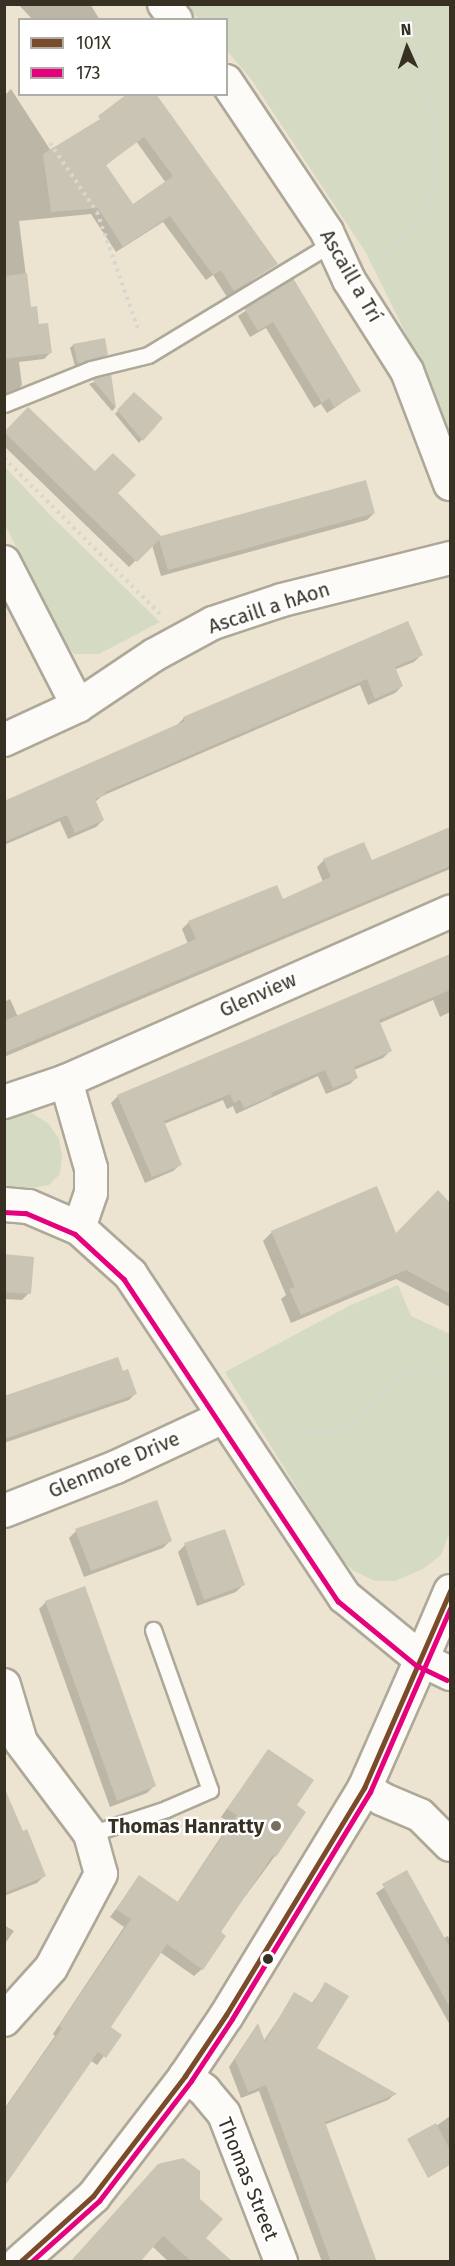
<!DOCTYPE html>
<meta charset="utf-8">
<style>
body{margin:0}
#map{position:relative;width:455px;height:2266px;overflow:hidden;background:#ece4d1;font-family:"Fira Sans",sans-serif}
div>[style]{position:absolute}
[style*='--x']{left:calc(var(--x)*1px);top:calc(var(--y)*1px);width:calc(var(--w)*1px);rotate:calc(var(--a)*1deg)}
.green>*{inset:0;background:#d4dbc2}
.shadow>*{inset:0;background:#0003}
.building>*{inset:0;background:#cac4b4}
.path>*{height:4px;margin-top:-2px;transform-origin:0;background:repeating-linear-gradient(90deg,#d8d6d0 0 3px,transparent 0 7.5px)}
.roads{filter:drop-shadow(2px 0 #aea899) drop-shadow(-2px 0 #aea899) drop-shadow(0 2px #aea899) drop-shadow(0 -2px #aea899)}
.service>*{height:15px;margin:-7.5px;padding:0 7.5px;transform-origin:7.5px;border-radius:7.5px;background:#fcfbf8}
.minor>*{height:32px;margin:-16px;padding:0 16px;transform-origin:16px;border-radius:16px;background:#fcfbf8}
.tertiary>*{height:33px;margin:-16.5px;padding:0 16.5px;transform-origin:16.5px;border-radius:16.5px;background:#fcfbf8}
.secondary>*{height:33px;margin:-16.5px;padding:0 16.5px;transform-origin:16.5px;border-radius:16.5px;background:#fcfbf8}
.bus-1>*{height:4.5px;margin:-2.25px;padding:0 2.25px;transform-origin:2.25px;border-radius:2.25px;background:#7a4b2a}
.bus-2>*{height:4.5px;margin:-2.25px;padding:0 2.25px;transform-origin:2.25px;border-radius:2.25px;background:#e5007d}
.dots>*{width:16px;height:16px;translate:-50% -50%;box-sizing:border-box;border:3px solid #fff;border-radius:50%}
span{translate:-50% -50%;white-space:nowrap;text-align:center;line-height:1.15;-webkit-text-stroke:4.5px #fff;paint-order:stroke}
.street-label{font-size:20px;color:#373124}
.poi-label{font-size:20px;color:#373124;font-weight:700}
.right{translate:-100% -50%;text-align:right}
.frame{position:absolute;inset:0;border:6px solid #373124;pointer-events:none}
.legend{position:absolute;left:18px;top:18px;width:210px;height:78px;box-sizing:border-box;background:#fff;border:2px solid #afada7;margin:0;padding:8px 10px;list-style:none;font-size:18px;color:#373124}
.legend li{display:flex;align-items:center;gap:12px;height:30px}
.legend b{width:30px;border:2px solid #afada7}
.north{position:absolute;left:377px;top:18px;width:60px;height:60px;-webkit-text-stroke:4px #fff;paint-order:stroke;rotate:357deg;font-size:16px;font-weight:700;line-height:24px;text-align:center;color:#373124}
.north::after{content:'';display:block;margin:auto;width:21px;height:27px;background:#373124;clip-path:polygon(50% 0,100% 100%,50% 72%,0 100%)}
</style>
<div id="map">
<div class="green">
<i style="clip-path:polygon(186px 5px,450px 5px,450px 440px,422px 366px,366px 253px,251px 79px,227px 51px,226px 20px,199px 19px)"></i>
<i style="clip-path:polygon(5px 467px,51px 516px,160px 622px,99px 654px,74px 654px,68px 647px,5px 525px)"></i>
<i style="clip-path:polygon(10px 1111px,29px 1111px,49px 1124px,59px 1139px,62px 1156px,60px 1174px,49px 1185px,31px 1188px,5px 1186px,5px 1113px)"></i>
<i style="clip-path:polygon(398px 1285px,411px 1316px,450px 1334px,450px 1531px,441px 1555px,423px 1569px,395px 1581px,375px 1581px,354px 1571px,340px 1558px,225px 1372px,351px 1305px)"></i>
</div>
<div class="shadow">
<i style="clip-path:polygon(18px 4px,90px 4px,100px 20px,33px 20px)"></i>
<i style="clip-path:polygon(evenodd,11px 89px,51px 151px,154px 108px,276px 264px,227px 297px,213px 275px,206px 280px,163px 222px,116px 252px,91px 214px,19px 221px,30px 308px,50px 353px,44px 359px,19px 362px,22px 385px,15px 392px,4px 394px,4px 96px,11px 89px,136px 141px,166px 183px,133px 207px,105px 166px,136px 141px)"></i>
<i style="clip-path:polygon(292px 280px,359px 391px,327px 413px,321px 404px,314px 408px,266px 328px,250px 337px,238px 316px)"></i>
<i style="clip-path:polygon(104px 340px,106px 354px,103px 358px,75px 366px,70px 348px,73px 345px)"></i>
<i style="clip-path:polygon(110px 376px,115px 408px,112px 411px,89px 384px)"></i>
<i style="clip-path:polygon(135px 394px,161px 418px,139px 443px,115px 414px)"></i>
<i style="clip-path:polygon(28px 409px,160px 537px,374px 513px,367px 520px,161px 576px,152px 545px,129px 567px,4px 446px,4px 433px)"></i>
<i style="clip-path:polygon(421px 655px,414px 662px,394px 670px,402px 686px,395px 693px,368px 705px,360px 685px,102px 796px,95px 802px,103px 820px,96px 827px,68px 839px,60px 821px,4px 845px,4px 803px,177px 725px,184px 718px)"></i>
<i style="clip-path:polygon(450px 829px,450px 869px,4px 1057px,4px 1002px,10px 999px,18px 1017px,188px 944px,182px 929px,189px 922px,282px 901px,323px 882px,317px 867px,324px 860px,371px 862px)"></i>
<i style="clip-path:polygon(450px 956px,450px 1012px,440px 1017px,433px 1000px,378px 1024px,390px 1051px,383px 1058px,354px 1070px,357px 1077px,350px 1084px,326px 1094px,318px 1076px,236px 1114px,233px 1106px,227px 1109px,223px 1100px,164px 1124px,181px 1164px,173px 1171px,145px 1183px,111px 1103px,118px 1096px)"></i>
<i style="clip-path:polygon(427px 1203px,450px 1215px,450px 1307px,396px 1279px,291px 1323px,281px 1299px,286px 1295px,263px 1241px,272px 1232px,395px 1235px)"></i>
<i style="clip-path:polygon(4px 1256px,29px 1293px,22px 1300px,4px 1299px)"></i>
<i style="clip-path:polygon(122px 1373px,136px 1393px,129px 1400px,4px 1443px,4px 1397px)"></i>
<i style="clip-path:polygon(76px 1531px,170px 1541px,163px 1548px,84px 1577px,69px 1538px)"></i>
<i style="clip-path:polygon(185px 1545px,243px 1585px,236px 1592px,197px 1606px,178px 1552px)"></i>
<i style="clip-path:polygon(46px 1602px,154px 1786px,147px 1793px,110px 1807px,39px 1609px)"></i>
<i style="clip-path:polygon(268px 1751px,295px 1806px,275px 1856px,219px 1932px,202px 1969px,194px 1976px,160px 1952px,109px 2028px,120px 2035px,97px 2065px,90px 2060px,4px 2178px,4px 2109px,55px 2036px,53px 2034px,124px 1927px,110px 1917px,140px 1877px,177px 1903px,230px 1823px,221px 1817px)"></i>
<i style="clip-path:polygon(4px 1870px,44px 1876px,37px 1883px,4px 1896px)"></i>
<i style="clip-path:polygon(407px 1872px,444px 1938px,448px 1936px,450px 1941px,450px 2025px,376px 1893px)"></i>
<i style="clip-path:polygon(4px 1925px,14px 1931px,4px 1945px)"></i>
<i style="clip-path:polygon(326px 1984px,315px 2049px,395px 2094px,388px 2100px,324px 2125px,375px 2262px,322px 2262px,259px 2091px,241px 2098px,229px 2067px,257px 2025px,263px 2042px,295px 1994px,311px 2004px)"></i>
<i style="clip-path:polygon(450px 2116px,450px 2162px,432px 2129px)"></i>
<i style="clip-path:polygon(198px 2200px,209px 2262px,169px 2262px,152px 2246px)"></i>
</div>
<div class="building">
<i style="clip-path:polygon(evenodd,127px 94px,156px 94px,278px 264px,234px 291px,221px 270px,213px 275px,170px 216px,123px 247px,98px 208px,51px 212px,43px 154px,100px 119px,98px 116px,127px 94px,144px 137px,173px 176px,133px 204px,106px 165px,144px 137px)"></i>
<i style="clip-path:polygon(27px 273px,31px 307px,37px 306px,39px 324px,48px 323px,52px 353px,4px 359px,4px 276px)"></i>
<i style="clip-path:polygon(293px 278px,361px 391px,334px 407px,329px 398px,322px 403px,273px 322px,258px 331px,244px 308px)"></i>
<i style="clip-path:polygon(105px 338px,108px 355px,78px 364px,73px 344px)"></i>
<i style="clip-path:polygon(111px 374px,116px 408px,92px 379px)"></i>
<i style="clip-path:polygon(134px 392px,163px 418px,143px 441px,117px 410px)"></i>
<i style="clip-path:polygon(28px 407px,95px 471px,113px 453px,136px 475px,118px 493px,161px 536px,366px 480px,375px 513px,168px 570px,159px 540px,137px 562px,4px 432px)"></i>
<i style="clip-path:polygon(408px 621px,423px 655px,395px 667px,403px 686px,375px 699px,367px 679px,105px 792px,106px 795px,95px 799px,104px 820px,75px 833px,67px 815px,4px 842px,4px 801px,185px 721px,183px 717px)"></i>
<i style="clip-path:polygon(450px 827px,450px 866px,4px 1053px,4px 1021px,196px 939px,188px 921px,277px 885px,283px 899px,331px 877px,323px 859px,364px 842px,372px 860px)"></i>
<i style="clip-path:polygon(450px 954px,450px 990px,379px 1020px,392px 1051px,354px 1067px,358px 1078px,333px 1088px,325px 1070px,271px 1093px,272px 1096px,244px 1108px,240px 1100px,234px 1103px,230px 1094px,164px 1121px,182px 1165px,152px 1177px,117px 1095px)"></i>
<i style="clip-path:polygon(377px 1186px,396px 1233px,438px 1190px,450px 1203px,450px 1294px,406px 1270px,301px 1315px,289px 1289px,295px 1287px,271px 1231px)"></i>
<i style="clip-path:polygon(4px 1254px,34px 1257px,31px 1294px,4px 1292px)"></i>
<i style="clip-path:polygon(118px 1357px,123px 1371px,128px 1369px,137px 1394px,4px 1439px,4px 1396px)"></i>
<i style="clip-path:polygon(157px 1500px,172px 1541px,91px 1571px,75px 1529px)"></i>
<i style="clip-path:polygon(225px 1529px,245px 1585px,204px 1600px,184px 1543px)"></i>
<i style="clip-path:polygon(85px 1586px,156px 1786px,117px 1801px,45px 1601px)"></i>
<i style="clip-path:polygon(268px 1749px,314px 1780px,297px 1805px,306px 1812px,276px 1857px,273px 1855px,221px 1932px,226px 1936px,203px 1970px,167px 1944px,111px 2027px,122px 2035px,106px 2058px,98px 2052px,4px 2187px,4px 2110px,62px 2028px,59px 2026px,131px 1919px,116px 1909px,139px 1875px,178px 1902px,237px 1815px,227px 1809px)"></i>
<i style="clip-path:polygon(4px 1787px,23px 1831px,27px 1829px,46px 1876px,4px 1893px)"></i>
<i style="clip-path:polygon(407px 1870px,450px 1948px,450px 2008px,382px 1884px)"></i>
<i style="clip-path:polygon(325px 1982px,349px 1996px,317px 2048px,397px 2094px,325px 2122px,377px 2262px,331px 2262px,266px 2085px,248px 2092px,235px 2059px,258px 2023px,265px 2042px,294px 1992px,313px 2003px)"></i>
<i style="clip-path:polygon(436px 2123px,450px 2150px,450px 2165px,428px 2178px,407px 2139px)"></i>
<i style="clip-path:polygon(183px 2158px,200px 2171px,200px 2199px,223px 2219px,206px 2238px,233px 2262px,192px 2262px,163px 2236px,140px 2262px,70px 2262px,158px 2164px)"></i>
</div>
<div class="path">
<i style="--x:50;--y:143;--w:83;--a:55.7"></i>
<i style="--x:97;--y:212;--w:127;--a:70.7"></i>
<i style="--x:375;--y:262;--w:22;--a:-36"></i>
<i style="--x:393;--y:249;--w:37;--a:-47"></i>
<i style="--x:418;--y:222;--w:35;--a:-65"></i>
<i style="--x:433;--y:190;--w:30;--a:-82"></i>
<i style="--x:437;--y:160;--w:31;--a:-92"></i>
<i style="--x:436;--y:129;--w:128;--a:-103.1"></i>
<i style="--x:4;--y:458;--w:222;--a:45"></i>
<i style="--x:276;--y:1435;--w:50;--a:-3.4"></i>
<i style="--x:326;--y:1432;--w:27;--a:-17"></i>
<i style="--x:352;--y:1424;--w:56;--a:-45.7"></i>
<i style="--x:391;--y:1384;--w:19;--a:-36"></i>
<i style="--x:406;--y:1373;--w:15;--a:-11"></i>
<i style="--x:421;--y:1370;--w:29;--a:10"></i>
</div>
<div class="roads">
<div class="service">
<i style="--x:4;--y:404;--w:94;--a:-21.9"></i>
<i style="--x:91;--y:369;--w:59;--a:-13.8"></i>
<i style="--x:148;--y:355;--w:215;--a:-31.3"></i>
<i style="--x:90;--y:1834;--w:80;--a:-18.2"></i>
<i style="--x:166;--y:1809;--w:48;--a:-23.4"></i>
<i style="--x:210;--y:1790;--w:170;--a:-109.6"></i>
</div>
<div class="minor">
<i style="--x:164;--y:4;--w:20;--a:53"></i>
<i style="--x:226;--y:81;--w:182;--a:56.2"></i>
<i style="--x:327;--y:232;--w:53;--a:65.4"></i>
<i style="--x:349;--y:280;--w:108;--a:57.5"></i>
<i style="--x:407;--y:371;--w:121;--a:69.2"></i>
<i style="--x:4;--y:562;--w:162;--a:62.8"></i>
<i style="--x:4;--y:740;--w:81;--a:-24.7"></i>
<i style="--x:78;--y:706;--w:92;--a:-33.9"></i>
<i style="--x:154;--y:655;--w:67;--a:-28.5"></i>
<i style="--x:213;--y:623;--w:73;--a:-18.4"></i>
<i style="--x:282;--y:600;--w:173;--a:-14"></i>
<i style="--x:66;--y:1081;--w:91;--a:74"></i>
<i style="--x:91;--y:1168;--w:25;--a:90"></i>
<i style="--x:91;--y:1193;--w:37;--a:109"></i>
<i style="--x:4;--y:1102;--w:65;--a:-18.7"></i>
<i style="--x:66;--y:1081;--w:420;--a:-23.8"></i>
<i style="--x:4;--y:1511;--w:120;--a:-21.4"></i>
<i style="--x:116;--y:1467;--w:118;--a:-25"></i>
<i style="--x:4;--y:1685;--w:59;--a:73.4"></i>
<i style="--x:21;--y:1742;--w:115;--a:53.1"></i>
<i style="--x:90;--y:1834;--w:41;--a:74.6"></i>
<i style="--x:101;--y:1874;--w:106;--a:118"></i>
<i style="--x:51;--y:1968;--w:70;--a:132.1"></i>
<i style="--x:364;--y:1788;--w:21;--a:31"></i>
<i style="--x:382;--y:1799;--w:41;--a:22.8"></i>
<i style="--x:420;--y:1815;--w:42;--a:45"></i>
<i style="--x:185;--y:2076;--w:24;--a:36"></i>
<i style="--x:204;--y:2090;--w:31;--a:50"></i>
<i style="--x:224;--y:2114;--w:159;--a:68.9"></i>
</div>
<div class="tertiary">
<i style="--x:19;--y:2262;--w:99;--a:-41.7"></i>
<i style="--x:93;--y:2196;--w:151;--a:-52.5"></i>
<i style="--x:185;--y:2076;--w:73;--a:-56.1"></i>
<i style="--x:226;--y:2015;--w:266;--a:-58.7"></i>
<i style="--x:364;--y:1788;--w:141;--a:-66.2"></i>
</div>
<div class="secondary">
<i style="--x:4;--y:1204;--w:24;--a:5"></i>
<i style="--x:28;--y:1206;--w:56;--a:23.3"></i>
<i style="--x:79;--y:1228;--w:69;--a:42"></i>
<i style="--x:130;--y:1274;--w:387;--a:56.4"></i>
<i style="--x:344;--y:1596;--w:99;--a:39.3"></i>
<i style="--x:421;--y:1659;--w:32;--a:26"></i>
<i style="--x:421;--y:1659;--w:74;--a:-66.9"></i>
</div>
</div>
<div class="bus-1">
<i style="--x:20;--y:2262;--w:98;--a:-42.1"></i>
<i style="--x:93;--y:2196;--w:151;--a:-52.5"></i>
<i style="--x:185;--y:2076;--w:73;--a:-56.1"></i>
<i style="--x:226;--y:2015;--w:266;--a:-58.7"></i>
<i style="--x:364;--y:1788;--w:215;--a:-66.4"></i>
</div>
<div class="bus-2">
<i style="--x:4;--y:1212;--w:22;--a:3"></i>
<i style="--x:26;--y:1213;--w:53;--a:23.2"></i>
<i style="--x:75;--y:1234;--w:67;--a:42.6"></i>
<i style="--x:124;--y:1279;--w:387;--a:56.4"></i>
<i style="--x:338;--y:1601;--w:101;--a:39.4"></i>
<i style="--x:416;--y:1665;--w:34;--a:26"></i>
<i style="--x:31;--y:2262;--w:91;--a:-41.9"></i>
<i style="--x:99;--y:2201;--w:151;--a:-52.5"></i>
<i style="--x:191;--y:2081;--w:74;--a:-56.5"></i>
<i style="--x:232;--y:2019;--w:266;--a:-58.7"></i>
<i style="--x:370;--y:1792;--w:200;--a:-66.4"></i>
</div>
<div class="dots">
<i style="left:276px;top:1826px;background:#767061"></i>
<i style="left:268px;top:1959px;background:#373124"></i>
</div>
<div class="street-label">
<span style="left:351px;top:276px;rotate:60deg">Ascaill a Trí</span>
<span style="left:269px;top:608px;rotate:-18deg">Ascaill a hAon</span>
<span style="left:258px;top:995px;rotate:-24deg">Glenview</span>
<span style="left:114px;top:1465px;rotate:-23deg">Glenmore Drive</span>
<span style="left:248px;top:2179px;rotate:68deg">Thomas Street</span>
</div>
<div class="poi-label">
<span class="right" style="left:264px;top:1826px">Thomas Hanratty</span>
</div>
<div class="frame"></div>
<ul class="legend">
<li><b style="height:8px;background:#7a4b2a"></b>101X</li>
<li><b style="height:8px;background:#e5007d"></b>173</li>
</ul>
<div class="north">N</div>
</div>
